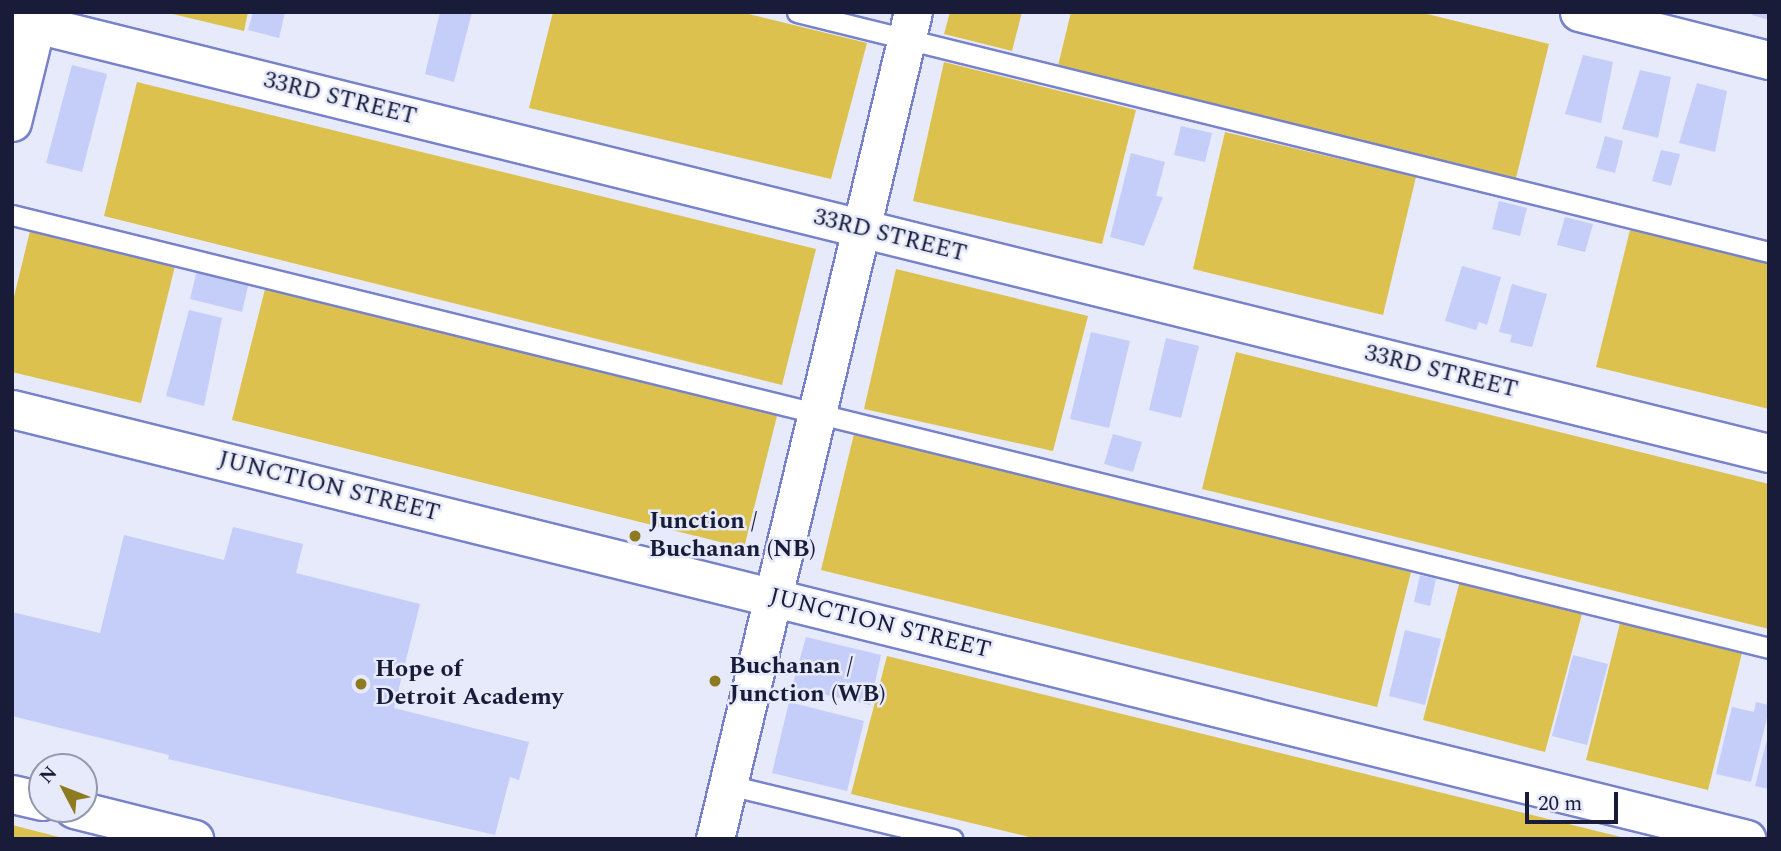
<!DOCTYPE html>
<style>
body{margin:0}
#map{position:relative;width:1781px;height:851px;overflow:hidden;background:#e6eafa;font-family:Spectral,serif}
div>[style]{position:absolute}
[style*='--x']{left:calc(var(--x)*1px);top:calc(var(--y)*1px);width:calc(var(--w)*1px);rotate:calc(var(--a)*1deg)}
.green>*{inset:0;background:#dcc14e}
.building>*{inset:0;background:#c5cef8}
.roads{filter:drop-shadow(2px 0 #7782ca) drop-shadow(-2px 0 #7782ca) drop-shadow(0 2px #7782ca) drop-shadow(0 -2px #7782ca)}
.lane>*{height:19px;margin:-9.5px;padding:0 9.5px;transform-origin:9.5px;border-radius:9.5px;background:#fff}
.street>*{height:37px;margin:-18.5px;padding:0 18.5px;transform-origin:18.5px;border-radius:18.5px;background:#fff}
.dots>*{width:19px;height:19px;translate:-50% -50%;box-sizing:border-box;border:4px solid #e6eafa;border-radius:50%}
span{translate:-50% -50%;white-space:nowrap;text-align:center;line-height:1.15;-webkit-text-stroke:5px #e6eafa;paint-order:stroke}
.street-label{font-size:24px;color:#181c39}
.poi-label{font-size:24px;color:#181c39;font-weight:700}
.left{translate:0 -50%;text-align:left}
.frame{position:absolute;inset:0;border:14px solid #181c39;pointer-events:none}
.north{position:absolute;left:28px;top:753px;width:70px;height:70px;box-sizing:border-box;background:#e6eafa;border:2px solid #9498ad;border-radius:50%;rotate:312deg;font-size:19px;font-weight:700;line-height:28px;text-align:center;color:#181c39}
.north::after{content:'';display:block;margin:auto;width:24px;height:32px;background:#8e7a1f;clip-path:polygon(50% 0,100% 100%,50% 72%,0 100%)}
.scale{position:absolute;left:1525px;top:792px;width:93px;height:32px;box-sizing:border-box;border:4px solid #181c39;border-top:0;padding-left:9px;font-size:21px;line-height:24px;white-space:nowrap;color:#181c39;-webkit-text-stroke:5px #e6eafa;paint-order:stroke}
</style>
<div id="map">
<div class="green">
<i style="clip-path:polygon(164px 12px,248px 12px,244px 31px)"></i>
<i style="clip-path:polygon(553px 12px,740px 12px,867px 43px,831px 179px,529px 108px)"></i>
<i style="clip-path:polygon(950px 12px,1022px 12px,1012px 51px,944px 34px)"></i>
<i style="clip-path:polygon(1071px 12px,1419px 12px,1549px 44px,1516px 178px,1058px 66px)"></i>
<i style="clip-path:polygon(944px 62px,1136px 110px,1102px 244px,913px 201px)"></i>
<i style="clip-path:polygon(137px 82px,816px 249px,782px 385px,104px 216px)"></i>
<i style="clip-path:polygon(1225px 132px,1416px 177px,1383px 315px,1193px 269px)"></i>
<i style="clip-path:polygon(1630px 230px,1769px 264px,1769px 409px,1596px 367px)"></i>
<i style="clip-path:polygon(30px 231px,175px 266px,141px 403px,12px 372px,12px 305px)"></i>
<i style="clip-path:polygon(896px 269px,1088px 316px,1053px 451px,864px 409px)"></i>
<i style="clip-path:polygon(266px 285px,778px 412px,744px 548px,232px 420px)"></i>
<i style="clip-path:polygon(1236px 352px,1769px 484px,1769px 629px,1202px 489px)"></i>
<i style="clip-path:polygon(854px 434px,1411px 572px,1377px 707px,821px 570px)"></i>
<i style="clip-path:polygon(1460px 581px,1582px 614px,1545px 752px,1423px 720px)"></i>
<i style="clip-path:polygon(1621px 619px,1743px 649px,1708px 790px,1586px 760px)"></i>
<i style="clip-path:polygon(887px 656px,1629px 839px,1038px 839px,851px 794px)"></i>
<i style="clip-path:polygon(12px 825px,67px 839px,12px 839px)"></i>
</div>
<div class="building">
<i style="clip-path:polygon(253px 12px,285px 12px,279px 38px,248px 30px)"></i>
<i style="clip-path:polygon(440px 12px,472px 12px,454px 82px,425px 74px)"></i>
<i style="clip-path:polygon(1753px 12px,1769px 12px,1769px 20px,1752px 15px)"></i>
<i style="clip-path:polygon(1583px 55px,1613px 62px,1601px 123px,1565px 114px)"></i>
<i style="clip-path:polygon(72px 65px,107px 74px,82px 172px,46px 163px)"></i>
<i style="clip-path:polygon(1640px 70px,1671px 77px,1658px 138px,1622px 129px)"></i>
<i style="clip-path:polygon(1697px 83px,1727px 91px,1715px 152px,1679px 143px)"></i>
<i style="clip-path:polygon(1181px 126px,1212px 133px,1205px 162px,1174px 155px)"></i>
<i style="clip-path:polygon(1605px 136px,1623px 141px,1615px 173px,1596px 168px)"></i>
<i style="clip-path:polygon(1661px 150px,1680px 154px,1671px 186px,1652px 181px)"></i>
<i style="clip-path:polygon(1131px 153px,1165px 162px,1156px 196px,1163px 197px,1144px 246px,1110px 237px)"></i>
<i style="clip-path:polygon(1499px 201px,1527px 208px,1520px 236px,1492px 229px)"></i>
<i style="clip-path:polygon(1565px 217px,1593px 224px,1585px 252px,1557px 245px)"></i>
<i style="clip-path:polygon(1462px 266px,1501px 277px,1487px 325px,1479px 322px,1476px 330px,1445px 321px)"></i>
<i style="clip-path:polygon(197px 270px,249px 282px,242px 312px,190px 299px)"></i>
<i style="clip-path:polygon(1512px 284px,1547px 294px,1532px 347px,1510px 342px,1512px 335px,1499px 332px)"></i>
<i style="clip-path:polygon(189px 310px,222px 318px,204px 406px,166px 396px)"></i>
<i style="clip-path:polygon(1091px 332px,1130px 341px,1109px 428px,1070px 419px)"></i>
<i style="clip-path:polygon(1166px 338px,1199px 346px,1181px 418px,1149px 410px)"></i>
<i style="clip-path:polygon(1113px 434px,1142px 442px,1133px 472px,1104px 464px)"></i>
<i style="clip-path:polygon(233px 527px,303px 544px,296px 573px,420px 604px,394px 708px,529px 742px,519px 780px,510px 777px,495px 835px,168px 759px,169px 755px,12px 716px,12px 612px,100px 633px,124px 535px,224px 560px)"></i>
<i style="clip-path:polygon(1420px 575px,1436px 579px,1430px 606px,1414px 602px)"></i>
<i style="clip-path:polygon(1405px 630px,1441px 639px,1425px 705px,1389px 696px)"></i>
<i style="clip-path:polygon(806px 637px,881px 655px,870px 705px,792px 687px)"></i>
<i style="clip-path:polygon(1573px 655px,1608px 664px,1587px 745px,1552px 736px)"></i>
<i style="clip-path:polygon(789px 702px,864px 721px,847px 791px,772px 773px)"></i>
<i style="clip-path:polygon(1756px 702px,1769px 705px,1769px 710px,1751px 782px,1716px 774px,1732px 707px,1754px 712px)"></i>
<i style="clip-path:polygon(1768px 736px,1769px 736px,1769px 789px,1755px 786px)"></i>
</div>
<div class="roads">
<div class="lane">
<i style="--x:797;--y:12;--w:1001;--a:13.87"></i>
<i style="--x:12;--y:215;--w:1810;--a:13.84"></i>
<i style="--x:729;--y:785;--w:230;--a:13.6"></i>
</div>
<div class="street">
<i style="--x:1579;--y:12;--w:196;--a:14.2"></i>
<i style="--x:12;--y:18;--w:1810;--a:13.91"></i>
<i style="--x:12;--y:122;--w:113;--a:-76.2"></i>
<i style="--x:12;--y:409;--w:1787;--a:13.92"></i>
<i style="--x:12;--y:794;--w:31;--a:13"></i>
<i style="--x:74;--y:809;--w:124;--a:14"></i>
<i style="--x:715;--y:839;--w:850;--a:-76.54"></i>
</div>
</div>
<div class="dots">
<i style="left:635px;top:536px;background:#8e7a1f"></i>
<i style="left:715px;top:681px;background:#8e7a1f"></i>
<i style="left:361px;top:684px;background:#8e7a1f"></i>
</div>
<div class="street-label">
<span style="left:340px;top:99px;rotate:14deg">33RD STREET</span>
<span style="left:890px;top:236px;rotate:14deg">33RD STREET</span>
<span style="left:1441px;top:372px;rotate:14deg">33RD STREET</span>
<span style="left:329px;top:487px;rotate:14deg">JUNCTION STREET</span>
<span style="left:880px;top:624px;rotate:14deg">JUNCTION STREET</span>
</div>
<div class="poi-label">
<span class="left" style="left:649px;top:536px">Junction /<br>Buchanan (NB)</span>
<span class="left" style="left:729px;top:681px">Buchanan /<br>Junction (WB)</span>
<span class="left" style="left:375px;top:684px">Hope of<br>Detroit Academy</span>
</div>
<div class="frame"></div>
<div class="north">N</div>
<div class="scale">20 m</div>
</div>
